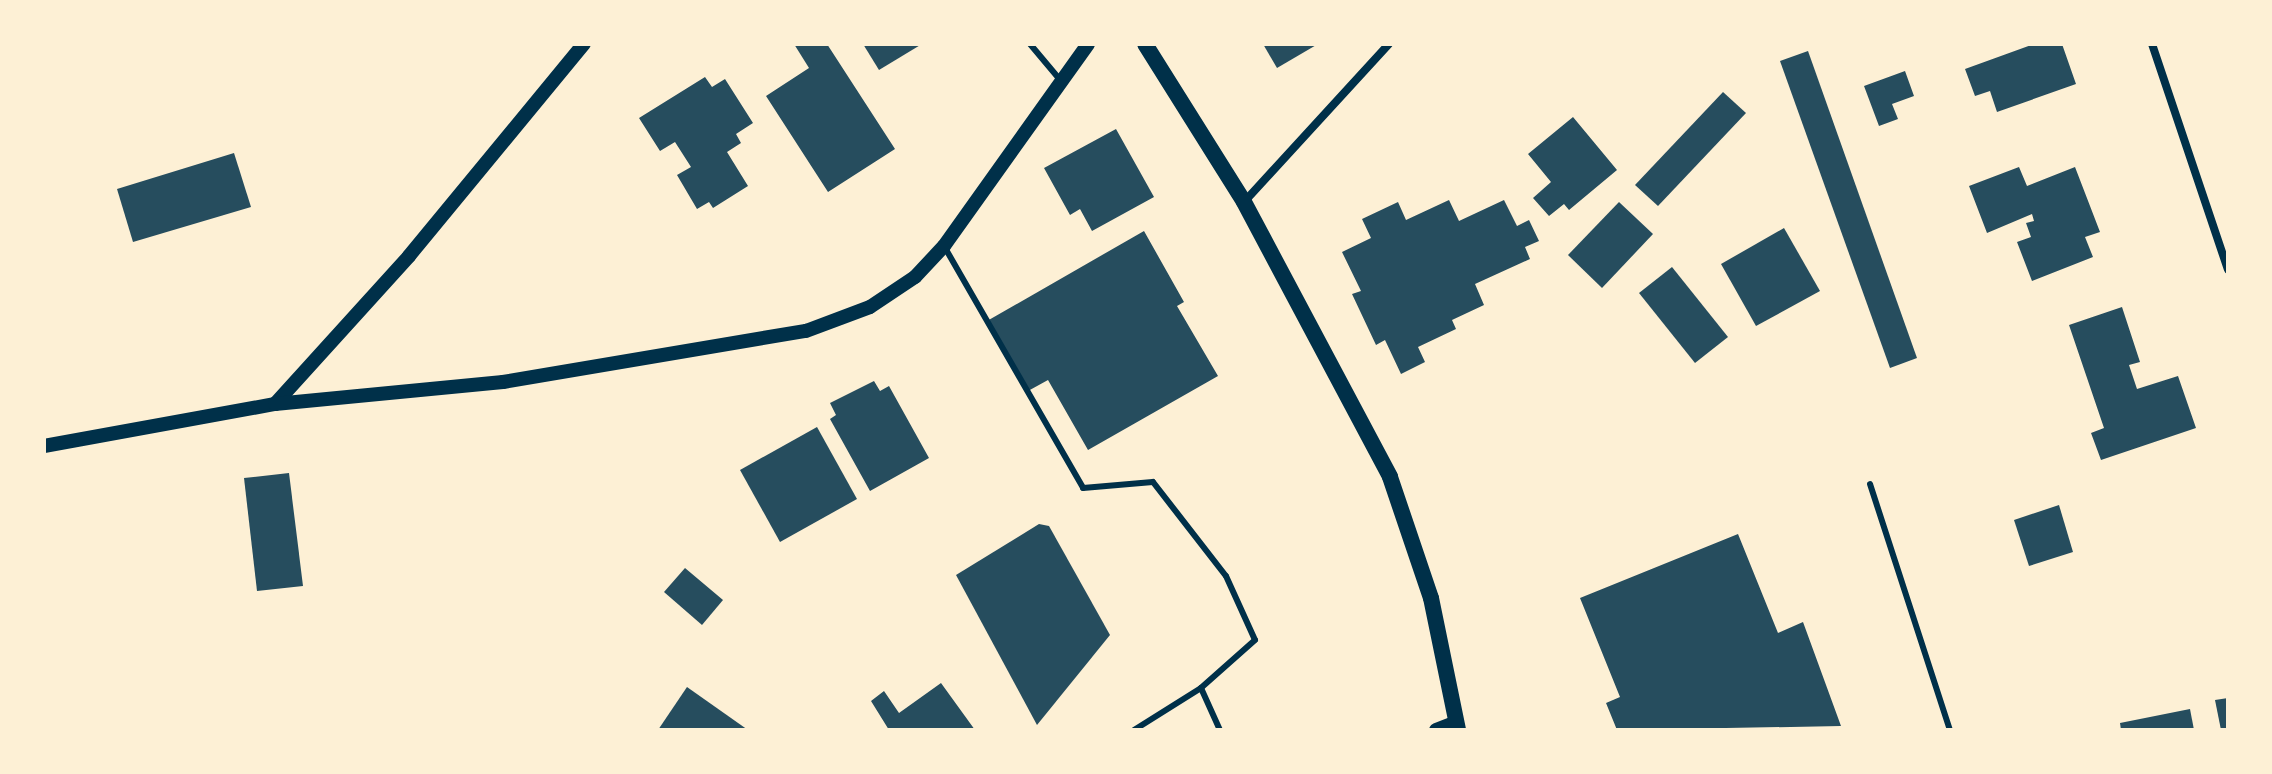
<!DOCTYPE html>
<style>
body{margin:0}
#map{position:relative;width:2272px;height:774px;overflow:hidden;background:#fdf0d5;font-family:Karla,sans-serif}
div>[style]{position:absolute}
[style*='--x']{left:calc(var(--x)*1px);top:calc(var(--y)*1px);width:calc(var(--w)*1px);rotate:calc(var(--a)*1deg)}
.building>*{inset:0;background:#264d5e}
.service>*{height:6px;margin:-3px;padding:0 3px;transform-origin:3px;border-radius:3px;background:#003049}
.minor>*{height:8px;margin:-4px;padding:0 4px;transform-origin:4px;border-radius:4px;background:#003049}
.tertiary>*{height:14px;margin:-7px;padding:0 7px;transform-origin:7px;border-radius:7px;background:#003049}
.secondary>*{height:16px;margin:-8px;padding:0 8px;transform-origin:8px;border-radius:8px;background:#003049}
span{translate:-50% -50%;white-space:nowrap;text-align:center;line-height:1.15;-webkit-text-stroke:8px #fdf0d5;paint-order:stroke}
.frame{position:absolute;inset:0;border:46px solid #fdf0d5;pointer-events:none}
</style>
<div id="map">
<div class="building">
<i style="clip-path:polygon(794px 44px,827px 44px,895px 149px,828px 192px,766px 96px,809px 68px)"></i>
<i style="clip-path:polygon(863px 44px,922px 44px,879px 70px)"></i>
<i style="clip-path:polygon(1263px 44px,1318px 44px,1277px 68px)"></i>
<i style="clip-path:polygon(2034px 44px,2062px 44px,2076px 84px,1997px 112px,1990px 91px,1975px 96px,1965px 69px)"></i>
<i style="clip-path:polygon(1808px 51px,1917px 358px,1890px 368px,1780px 61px)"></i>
<i style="clip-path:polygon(1905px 71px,1914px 96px,1892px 104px,1898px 119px,1879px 126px,1864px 86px)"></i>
<i style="clip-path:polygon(705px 77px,712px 87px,725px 79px,753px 123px,736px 134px,741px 143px,727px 152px,748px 186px,713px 208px,709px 202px,697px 209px,677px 175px,691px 167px,675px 142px,660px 151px,639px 118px)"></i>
<i style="clip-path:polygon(1723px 92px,1746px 113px,1658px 206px,1635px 185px)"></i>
<i style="clip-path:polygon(1573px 117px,1617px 170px,1569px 210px,1564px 204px,1549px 216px,1533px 198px,1551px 182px,1528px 154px)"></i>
<i style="clip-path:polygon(1116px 129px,1154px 197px,1092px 231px,1080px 209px,1070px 215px,1044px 168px)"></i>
<i style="clip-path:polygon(234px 153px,251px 207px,133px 242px,117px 189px)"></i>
<i style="clip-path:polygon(2019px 167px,2027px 186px,2075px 167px,2100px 232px,2085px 237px,2093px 257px,2032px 281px,2017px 242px,2031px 237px,2026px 223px,2034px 221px,2032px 214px,1987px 233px,1969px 186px)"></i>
<i style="clip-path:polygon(1449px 200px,1459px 221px,1504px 200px,1517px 226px,1529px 220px,1539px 241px,1525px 247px,1530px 259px,1475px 284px,1484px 305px,1452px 320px,1456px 329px,1418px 347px,1425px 362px,1401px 374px,1385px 340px,1376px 345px,1352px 294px,1361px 291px,1342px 252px,1371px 238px,1362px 219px,1398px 202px,1406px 220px)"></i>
<i style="clip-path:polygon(1619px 202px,1653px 234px,1602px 288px,1568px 255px)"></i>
<i style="clip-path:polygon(1784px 228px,1820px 291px,1756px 326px,1721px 264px)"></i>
<i style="clip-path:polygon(1144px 231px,1184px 302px,1177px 306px,1218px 376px,1088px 450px,1048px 380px,1028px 391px,987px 321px)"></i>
<i style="clip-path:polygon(1672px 267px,1728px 337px,1695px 363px,1639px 293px)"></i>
<i style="clip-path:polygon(2122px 307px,2140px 362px,2129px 365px,2137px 389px,2178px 376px,2196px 428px,2101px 460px,2091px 433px,2104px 428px,2069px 325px)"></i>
<i style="clip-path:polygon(874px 381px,880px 391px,889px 386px,929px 458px,870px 491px,830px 419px,836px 415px,830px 403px)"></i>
<i style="clip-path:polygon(817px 427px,857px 499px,780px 542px,740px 470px)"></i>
<i style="clip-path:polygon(289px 473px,303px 586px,257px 591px,244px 478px)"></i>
<i style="clip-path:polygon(2059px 505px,2073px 552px,2029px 566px,2014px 520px)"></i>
<i style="clip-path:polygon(1039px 524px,1049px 526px,1110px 635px,1037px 725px,956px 575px)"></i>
<i style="clip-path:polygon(1738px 534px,1778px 633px,1803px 622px,1841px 726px,1617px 730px,1606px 703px,1620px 697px,1580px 598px)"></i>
<i style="clip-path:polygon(685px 568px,723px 600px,702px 625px,664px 592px)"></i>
<i style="clip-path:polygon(941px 683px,975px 730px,889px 730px,871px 701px,884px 691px,899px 713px)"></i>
<i style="clip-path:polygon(687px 687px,748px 730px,658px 730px)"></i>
<i style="clip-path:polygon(2228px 698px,2228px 730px,2221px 730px,2215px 700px)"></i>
<i style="clip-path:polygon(2190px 709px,2194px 730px,2121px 730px,2120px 723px)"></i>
</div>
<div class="service">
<i style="--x:1030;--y:44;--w:48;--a:50"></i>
<i style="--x:944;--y:246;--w:279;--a:60.1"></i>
<i style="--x:1083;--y:488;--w:70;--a:-4.9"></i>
<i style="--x:1153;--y:482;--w:119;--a:52.2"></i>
<i style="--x:1226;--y:576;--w:70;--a:65.6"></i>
<i style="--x:1255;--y:640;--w:72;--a:138.4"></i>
<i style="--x:1201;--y:688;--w:79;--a:147.9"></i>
<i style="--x:1870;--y:484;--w:259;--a:72"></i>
<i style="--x:1201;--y:688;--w:46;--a:65.7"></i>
</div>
<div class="minor">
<i style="--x:2152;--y:44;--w:238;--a:71.4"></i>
<i style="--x:1245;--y:201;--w:213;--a:-47.5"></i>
</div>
<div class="tertiary">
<i style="--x:275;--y:404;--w:200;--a:-47.8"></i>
<i style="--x:409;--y:256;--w:275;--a:-50.5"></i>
<i style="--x:44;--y:446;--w:235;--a:-10.3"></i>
<i style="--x:275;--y:404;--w:229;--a:-5.5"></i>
<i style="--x:503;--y:382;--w:307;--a:-9.6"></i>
<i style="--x:806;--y:331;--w:68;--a:-20.6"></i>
<i style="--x:870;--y:307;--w:54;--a:-33.7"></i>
<i style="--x:915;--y:277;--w:42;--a:-46.9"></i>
<i style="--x:944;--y:246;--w:248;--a:-54.5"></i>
<i style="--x:1436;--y:730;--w:22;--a:-21"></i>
</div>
<div class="secondary">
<i style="--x:1145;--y:44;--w:186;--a:57.9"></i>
<i style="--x:1244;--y:202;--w:311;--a:62"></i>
<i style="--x:1390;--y:477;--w:128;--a:71.3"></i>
<i style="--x:1431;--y:598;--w:135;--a:78.4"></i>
</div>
<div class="frame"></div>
</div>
